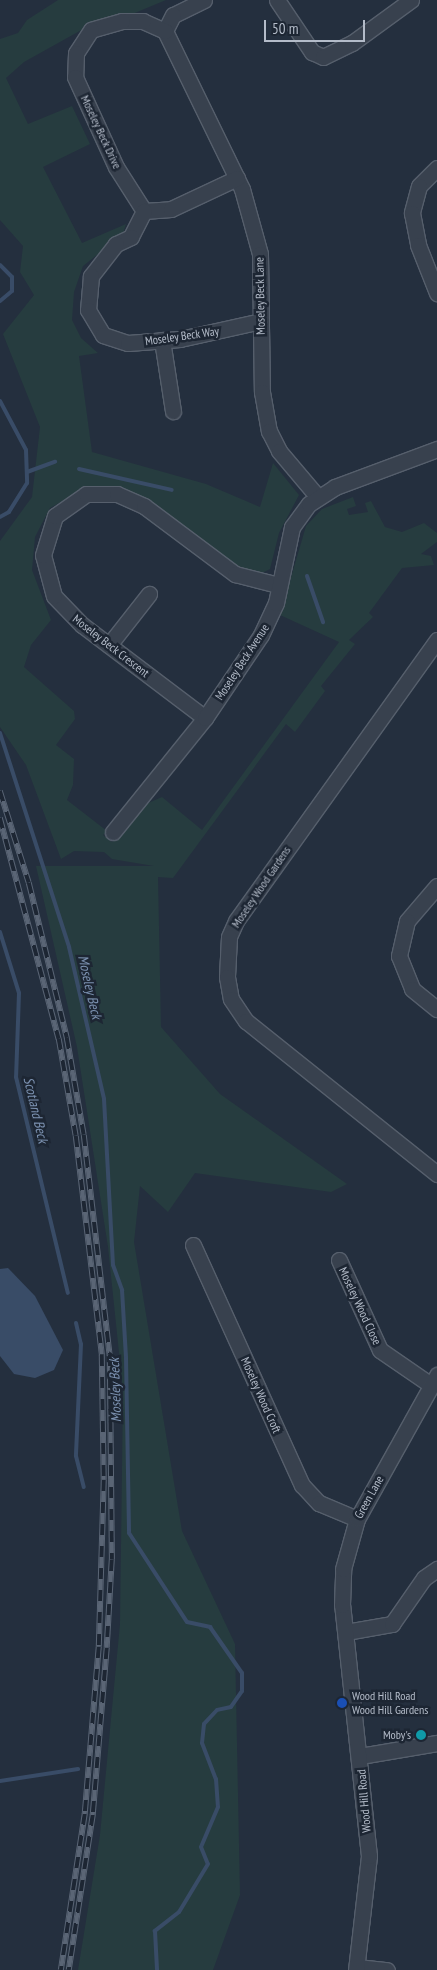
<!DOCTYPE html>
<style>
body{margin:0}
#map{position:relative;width:437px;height:1970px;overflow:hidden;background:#242f3e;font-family:"PT Sans Narrow",sans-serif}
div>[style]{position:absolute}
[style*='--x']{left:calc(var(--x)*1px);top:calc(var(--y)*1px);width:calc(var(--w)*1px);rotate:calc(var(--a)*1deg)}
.green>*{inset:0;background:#263c3f}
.water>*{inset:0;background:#394c67}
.stream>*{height:4px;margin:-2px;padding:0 2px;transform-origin:2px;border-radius:2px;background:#394c67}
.roads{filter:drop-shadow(1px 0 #565f6c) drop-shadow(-1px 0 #565f6c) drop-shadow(0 1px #565f6c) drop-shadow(0 -1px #565f6c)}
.minor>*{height:15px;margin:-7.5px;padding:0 7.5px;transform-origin:7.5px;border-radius:7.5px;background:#38414e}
.rail>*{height:5.5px;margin-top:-2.75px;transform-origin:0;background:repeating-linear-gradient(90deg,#1d2633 0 11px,#5a6575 0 22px);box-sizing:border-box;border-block:1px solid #5a6575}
.dots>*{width:14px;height:14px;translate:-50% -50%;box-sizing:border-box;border:2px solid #1d2633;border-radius:50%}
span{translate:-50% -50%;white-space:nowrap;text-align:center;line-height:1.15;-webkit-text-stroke:5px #1d2633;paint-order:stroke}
.street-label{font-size:12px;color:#b4bcc9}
.poi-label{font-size:12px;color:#b4bcc9}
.left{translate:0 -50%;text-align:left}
.right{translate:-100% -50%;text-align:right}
.water-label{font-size:14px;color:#7c92b1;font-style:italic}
.scale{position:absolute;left:264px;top:20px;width:101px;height:22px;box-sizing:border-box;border:2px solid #b4bcc9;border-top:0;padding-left:6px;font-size:15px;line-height:18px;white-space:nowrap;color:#b4bcc9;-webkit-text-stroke:4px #1d2633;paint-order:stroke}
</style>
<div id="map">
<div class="green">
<i style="clip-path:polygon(58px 0,166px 0,130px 15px,103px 18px,24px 62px,6px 78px,28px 124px,72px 106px,90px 144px,43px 167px,82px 243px,126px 224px,123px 234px,83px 266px,74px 292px,72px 320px,81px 338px,98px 353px,79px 356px,92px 452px,206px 484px,260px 507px,273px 463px,299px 495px,279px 533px,270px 569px,258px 575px,242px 570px,126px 490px,88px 487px,50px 508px,35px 537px,32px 570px,51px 620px,31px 645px,24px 667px,74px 711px,75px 719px,56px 745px,74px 759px,73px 785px,67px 800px,107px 831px,103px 835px,112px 842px,146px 804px,162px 797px,202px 830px,339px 642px,280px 615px,306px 526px,322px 509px,353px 497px,356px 506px,347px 509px,349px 515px,368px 512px,365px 503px,371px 501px,385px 527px,402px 532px,424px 523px,437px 533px,437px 542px,421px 554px,431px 556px,434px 565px,402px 568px,369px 613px,373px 617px,349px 640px,355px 644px,321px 686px,325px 691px,295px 732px,286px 724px,173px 878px,158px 877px,161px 1027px,220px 1094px,347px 1184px,331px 1192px,195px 1173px,168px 1212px,140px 1186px,134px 1242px,182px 1531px,235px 1644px,240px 1895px,213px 1970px,78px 1970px,100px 1835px,120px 1624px,123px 1391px,108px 1247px,77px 1047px,36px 866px,154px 866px,112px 859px,104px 852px,74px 851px,61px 859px,26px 765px,0 727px,0 541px,32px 497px,40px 427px,3px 334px,34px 295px,20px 272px,23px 246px,0 220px,0 39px,18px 33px,27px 20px)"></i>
</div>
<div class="water">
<i style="clip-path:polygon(8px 1268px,35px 1296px,63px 1350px,54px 1370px,35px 1378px,14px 1374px,0 1356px,0 1269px)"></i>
</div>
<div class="stream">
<i style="--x:0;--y:265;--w:17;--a:45"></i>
<i style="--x:12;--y:277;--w:14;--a:90"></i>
<i style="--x:12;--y:291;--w:16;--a:140"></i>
<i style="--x:0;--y:401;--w:55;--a:62"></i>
<i style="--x:26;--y:450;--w:33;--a:88"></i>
<i style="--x:27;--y:483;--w:34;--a:122"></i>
<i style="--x:9;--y:512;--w:10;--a:151"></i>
<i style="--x:79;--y:469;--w:95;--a:12.7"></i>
<i style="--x:27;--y:472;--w:30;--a:-20"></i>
<i style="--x:307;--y:576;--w:49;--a:70.8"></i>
<i style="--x:0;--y:733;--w:225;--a:72.1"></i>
<i style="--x:69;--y:947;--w:156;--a:77"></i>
<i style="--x:104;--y:1099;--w:166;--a:86.9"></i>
<i style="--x:113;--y:1265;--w:27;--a:70"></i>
<i style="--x:122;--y:1290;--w:68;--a:86.6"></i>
<i style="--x:126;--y:1358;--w:175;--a:89"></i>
<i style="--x:129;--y:1533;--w:106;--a:56.9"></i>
<i style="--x:187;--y:1622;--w:24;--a:12"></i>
<i style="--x:210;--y:1627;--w:56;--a:55.2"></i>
<i style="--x:242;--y:1673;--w:18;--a:90"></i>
<i style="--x:242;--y:1691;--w:19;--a:125"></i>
<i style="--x:231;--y:1707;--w:14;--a:168"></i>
<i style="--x:217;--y:1710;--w:19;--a:133"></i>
<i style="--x:204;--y:1724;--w:19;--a:96"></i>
<i style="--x:202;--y:1743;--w:39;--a:69"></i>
<i style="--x:216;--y:1779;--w:28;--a:86"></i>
<i style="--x:218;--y:1807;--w:43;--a:113"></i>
<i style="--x:201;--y:1847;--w:18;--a:68"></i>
<i style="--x:208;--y:1864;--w:56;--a:121.1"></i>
<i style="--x:179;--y:1912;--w:31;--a:142"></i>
<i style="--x:155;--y:1931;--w:39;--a:87"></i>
<i style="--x:0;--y:932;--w:64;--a:72.7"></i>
<i style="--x:19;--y:993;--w:84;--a:92"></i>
<i style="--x:16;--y:1077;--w:222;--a:76.5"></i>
<i style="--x:76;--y:1323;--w:22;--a:77"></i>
<i style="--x:81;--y:1344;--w:112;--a:92.6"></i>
<i style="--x:76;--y:1456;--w:32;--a:76"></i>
<i style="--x:0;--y:1781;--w:79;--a:-8.7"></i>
</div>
<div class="roads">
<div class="minor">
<i style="--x:204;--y:0;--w:34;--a:154"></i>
<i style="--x:173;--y:15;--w:18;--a:117"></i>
<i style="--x:165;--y:31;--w:176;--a:64"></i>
<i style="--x:242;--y:189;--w:67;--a:74.5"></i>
<i style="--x:260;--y:254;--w:138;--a:89.2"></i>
<i style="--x:262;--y:392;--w:40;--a:80"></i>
<i style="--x:269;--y:431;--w:22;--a:63"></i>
<i style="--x:279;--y:451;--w:59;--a:49.8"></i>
<i style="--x:277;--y:0;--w:63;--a:56.1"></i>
<i style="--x:312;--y:52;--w:12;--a:24"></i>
<i style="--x:323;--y:57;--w:32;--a:-26"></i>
<i style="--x:352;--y:43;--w:73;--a:-36.1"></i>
<i style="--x:165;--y:31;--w:24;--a:-156"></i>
<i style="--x:143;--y:21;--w:21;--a:180"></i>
<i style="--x:122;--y:21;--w:32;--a:164"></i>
<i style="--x:91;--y:30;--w:27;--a:123"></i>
<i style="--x:76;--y:53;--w:24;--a:92"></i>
<i style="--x:75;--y:77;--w:99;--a:65.5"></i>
<i style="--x:116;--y:167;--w:52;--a:57.5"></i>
<i style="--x:144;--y:211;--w:27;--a:-4"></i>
<i style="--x:171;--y:209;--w:73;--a:-25.2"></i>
<i style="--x:437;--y:168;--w:25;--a:135"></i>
<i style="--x:419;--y:186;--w:28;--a:105"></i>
<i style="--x:412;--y:213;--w:33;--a:79"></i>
<i style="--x:418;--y:245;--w:52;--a:68.4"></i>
<i style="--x:144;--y:211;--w:29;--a:117"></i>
<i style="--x:131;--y:237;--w:17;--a:155"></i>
<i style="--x:116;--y:244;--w:41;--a:128"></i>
<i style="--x:91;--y:276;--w:34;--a:95"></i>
<i style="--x:88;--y:310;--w:29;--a:59"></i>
<i style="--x:103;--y:335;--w:26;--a:18"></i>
<i style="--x:128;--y:343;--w:52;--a:-4.4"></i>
<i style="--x:180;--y:339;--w:83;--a:-12.5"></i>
<i style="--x:162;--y:340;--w:72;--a:81.2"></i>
<i style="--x:437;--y:640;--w:345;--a:125.6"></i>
<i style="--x:236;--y:921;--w:17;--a:114"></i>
<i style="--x:229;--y:937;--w:40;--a:92.9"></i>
<i style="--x:227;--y:977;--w:22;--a:80"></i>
<i style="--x:231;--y:999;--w:27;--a:56"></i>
<i style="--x:246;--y:1021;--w:245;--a:38.7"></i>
<i style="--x:109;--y:645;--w:65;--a:-51.9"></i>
<i style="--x:205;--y:718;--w:154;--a:-142.9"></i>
<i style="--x:82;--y:625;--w:40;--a:-134"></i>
<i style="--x:54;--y:596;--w:42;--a:-105"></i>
<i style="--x:43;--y:555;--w:41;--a:-72.9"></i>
<i style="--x:55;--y:516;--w:38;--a:-35"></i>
<i style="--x:86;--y:494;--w:31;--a:0"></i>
<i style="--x:117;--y:494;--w:30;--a:24"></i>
<i style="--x:144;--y:506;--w:114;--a:36.8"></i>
<i style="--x:235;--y:574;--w:44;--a:14.3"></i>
<i style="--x:113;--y:832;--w:146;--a:-51.1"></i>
<i style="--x:205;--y:718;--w:100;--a:-56"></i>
<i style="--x:261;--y:635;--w:35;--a:-65"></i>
<i style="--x:276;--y:603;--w:78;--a:-78.1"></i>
<i style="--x:292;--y:527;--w:29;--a:-54"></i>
<i style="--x:309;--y:504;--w:31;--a:-33"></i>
<i style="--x:335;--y:487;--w:109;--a:-20.4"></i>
<i style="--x:437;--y:886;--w:46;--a:130.6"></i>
<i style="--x:407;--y:921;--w:36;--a:103"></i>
<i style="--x:399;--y:956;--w:35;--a:68"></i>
<i style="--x:412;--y:989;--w:32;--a:39"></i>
<i style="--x:193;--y:1245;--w:264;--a:65.6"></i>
<i style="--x:302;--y:1485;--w:25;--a:47"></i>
<i style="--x:319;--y:1503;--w:41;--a:22.8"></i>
<i style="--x:339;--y:1260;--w:99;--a:65.5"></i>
<i style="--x:380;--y:1350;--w:62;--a:34.5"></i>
<i style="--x:346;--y:1632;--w:47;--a:-9.9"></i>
<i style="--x:392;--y:1624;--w:56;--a:-55.2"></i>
<i style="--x:424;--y:1578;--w:16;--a:-35"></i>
<i style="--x:360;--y:1756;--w:78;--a:-9.6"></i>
<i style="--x:357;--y:1967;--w:30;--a:6"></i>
<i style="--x:356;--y:1970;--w:115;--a:-83.5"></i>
<i style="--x:369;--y:1856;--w:252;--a:-96.1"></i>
<i style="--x:342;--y:1605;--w:36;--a:-88"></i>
<i style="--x:343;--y:1569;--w:52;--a:-74.4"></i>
<i style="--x:357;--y:1519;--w:165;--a:-60.9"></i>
</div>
</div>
<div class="rail">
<i style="--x:0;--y:791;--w:96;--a:72.5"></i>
<i style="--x:29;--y:883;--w:160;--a:76.2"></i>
<i style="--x:67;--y:1038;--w:98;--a:80.1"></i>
<i style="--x:84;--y:1135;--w:222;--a:83.3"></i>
<i style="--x:110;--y:1355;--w:205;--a:89.4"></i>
<i style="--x:112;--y:1560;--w:88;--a:93.3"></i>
<i style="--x:107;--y:1648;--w:168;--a:94.8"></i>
<i style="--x:93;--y:1815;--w:157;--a:98.8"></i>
<i style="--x:0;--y:818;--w:229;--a:75.1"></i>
<i style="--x:59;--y:1039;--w:98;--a:80.1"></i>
<i style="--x:76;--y:1136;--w:221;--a:83.2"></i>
<i style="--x:102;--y:1355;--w:125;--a:89.1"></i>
<i style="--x:104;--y:1480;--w:167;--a:91.7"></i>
<i style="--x:99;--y:1647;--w:168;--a:94.8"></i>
<i style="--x:85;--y:1814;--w:158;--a:98.7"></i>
</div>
<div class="dots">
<i style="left:342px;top:1703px;background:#1a4fb4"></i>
<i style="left:421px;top:1735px;background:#0f9aa8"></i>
</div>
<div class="street-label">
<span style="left:101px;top:132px;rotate:65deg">Moseley Beck Drive</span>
<span style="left:260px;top:296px;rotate:-91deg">Moseley Beck Lane</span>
<span style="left:182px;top:336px;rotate:-8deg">Moseley Beck Way</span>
<span style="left:111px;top:646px;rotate:38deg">Moseley Beck Crescent</span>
<span style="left:242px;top:662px;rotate:-57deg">Moseley Beck Avenue</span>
<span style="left:261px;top:887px;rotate:-56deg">Moseley Wood Gardens</span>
<span style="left:360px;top:1306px;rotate:65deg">Moseley Wood Close</span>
<span style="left:261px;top:1395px;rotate:66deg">Moseley Wood Croft</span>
<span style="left:369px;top:1497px;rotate:-61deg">Green Lane</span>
<span style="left:364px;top:1801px;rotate:-95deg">Wood Hill Road</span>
</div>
<div class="poi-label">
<span class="left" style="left:352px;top:1703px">Wood Hill Road<br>Wood Hill Gardens</span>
<span class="right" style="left:411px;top:1735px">Moby's</span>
</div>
<div class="water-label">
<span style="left:90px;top:987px;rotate:77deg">Moseley Beck</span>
<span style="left:36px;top:1110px;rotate:77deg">Scotland Beck</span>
<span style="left:115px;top:1390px;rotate:-92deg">Moseley Beck</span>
</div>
<div class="scale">50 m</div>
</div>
